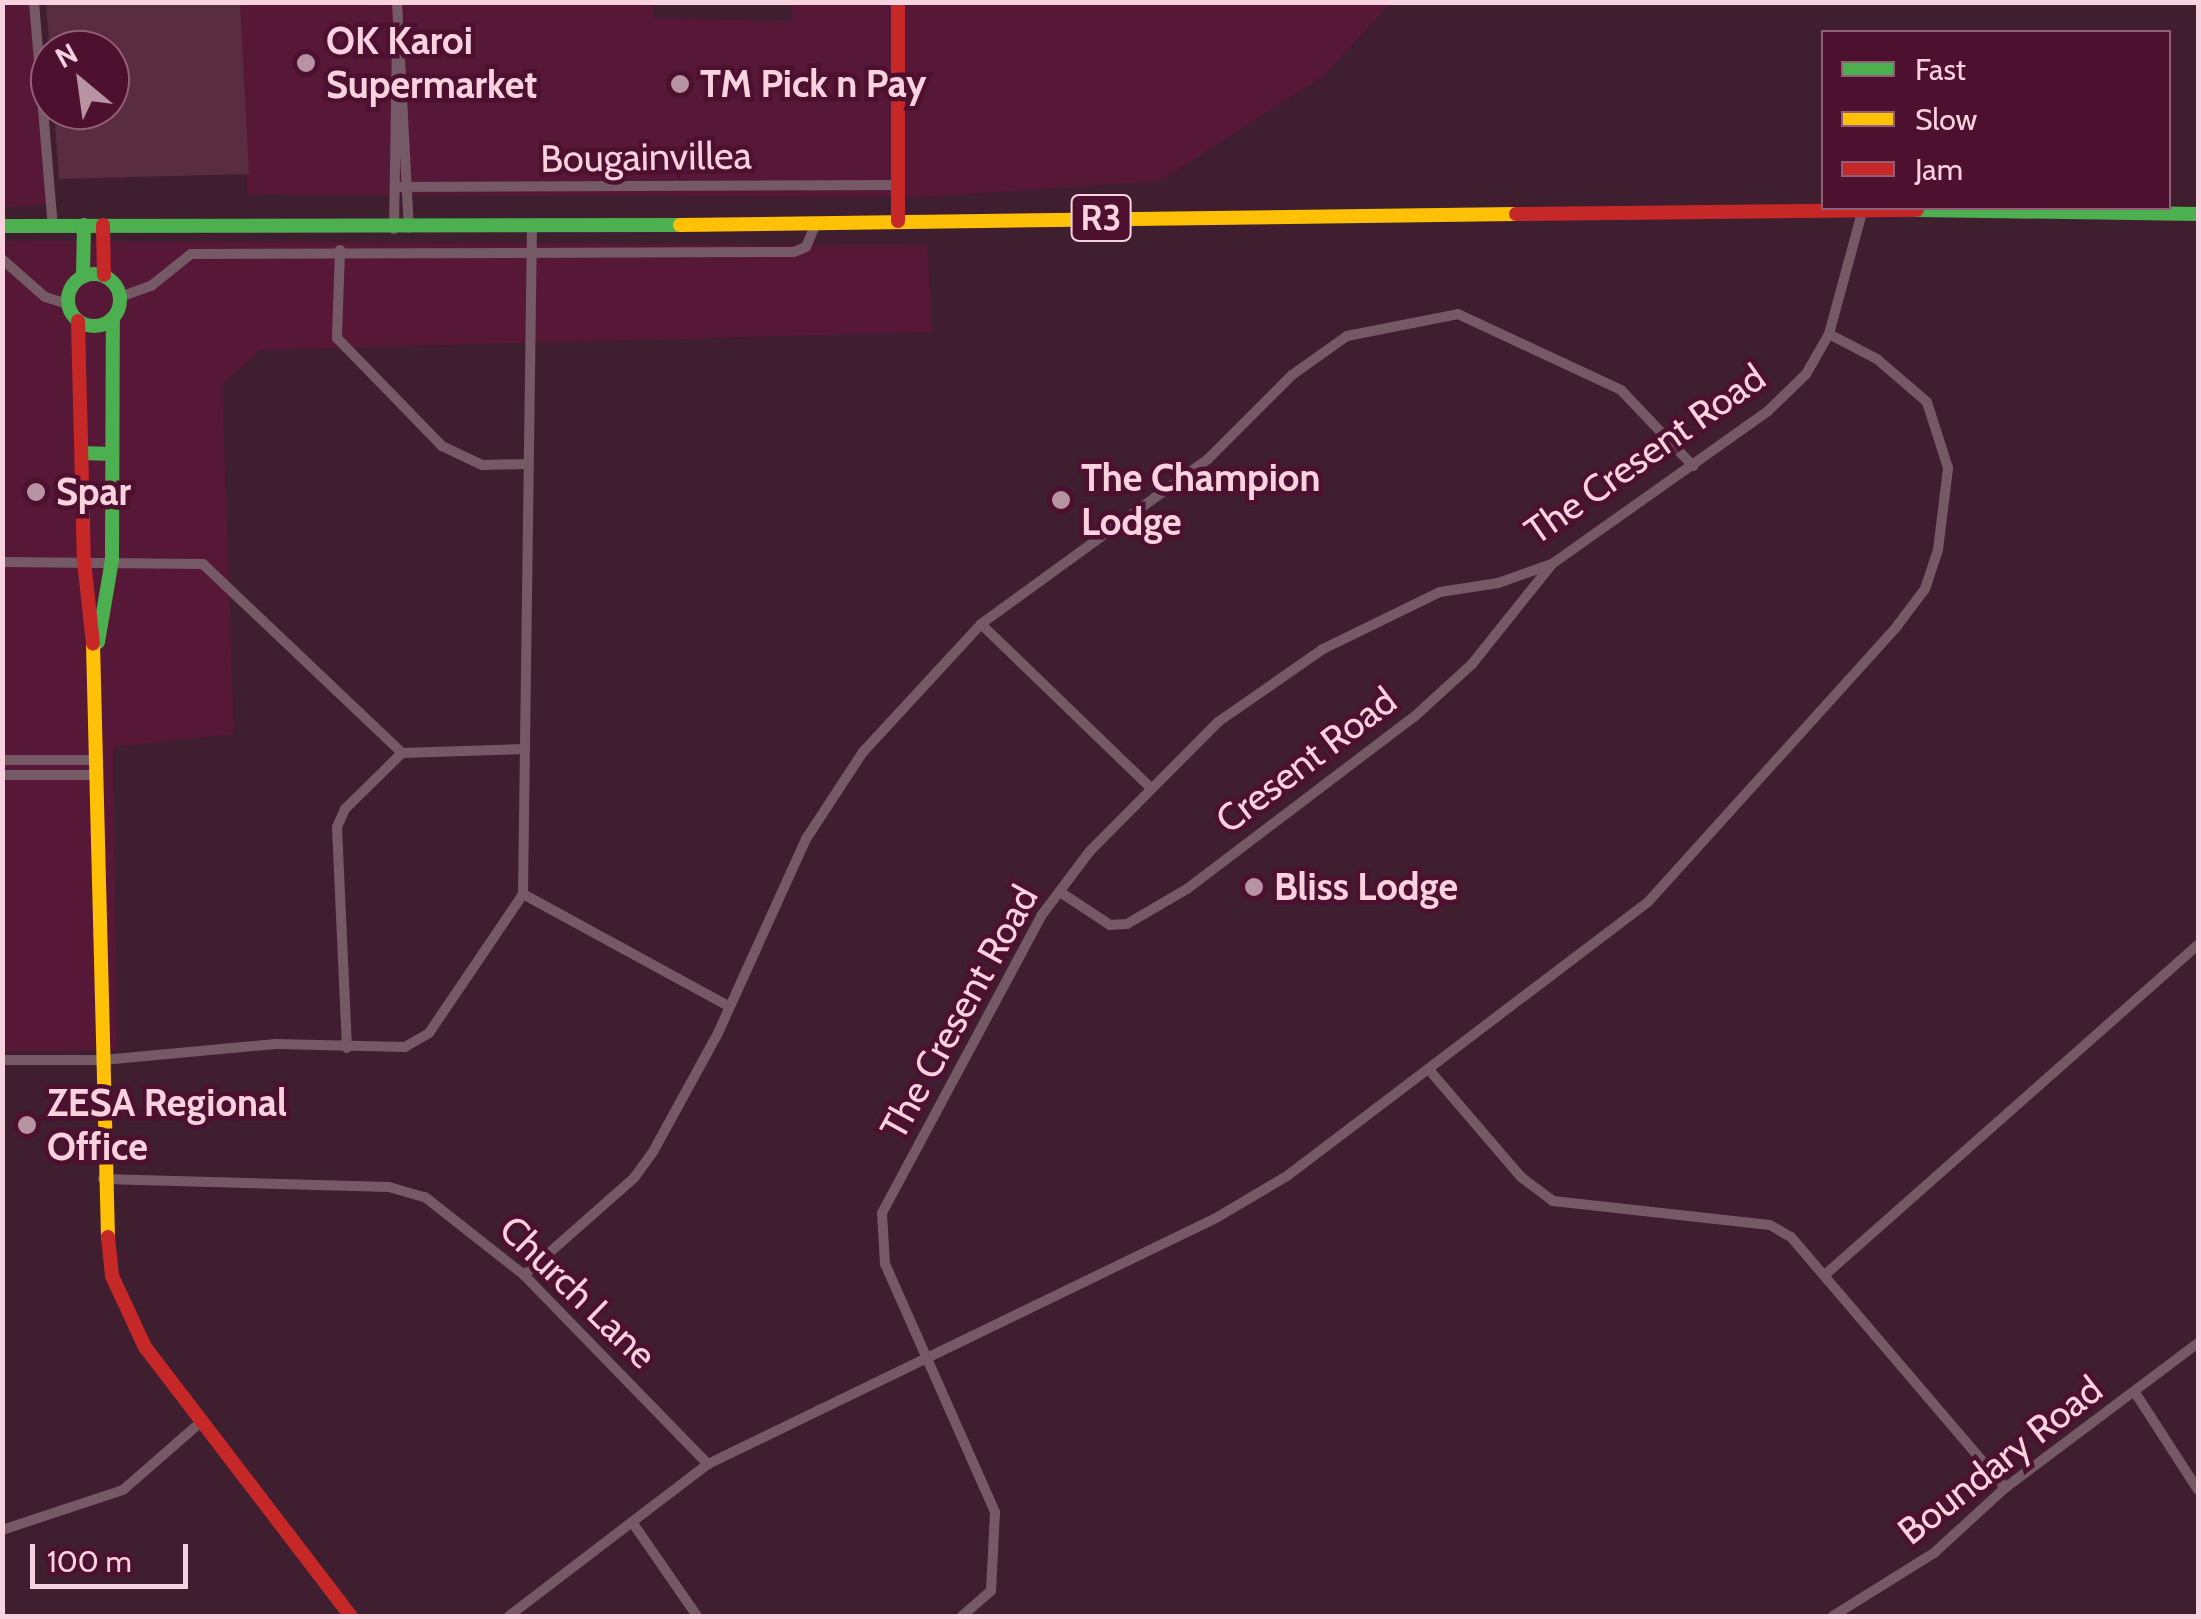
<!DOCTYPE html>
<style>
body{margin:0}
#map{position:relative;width:2201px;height:1619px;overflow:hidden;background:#3f1e2f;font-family:Cabin,sans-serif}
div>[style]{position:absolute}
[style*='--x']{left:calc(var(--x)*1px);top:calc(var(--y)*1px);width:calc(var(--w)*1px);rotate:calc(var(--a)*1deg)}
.built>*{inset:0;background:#571737}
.green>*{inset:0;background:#5a2c40}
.street>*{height:10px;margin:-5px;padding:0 5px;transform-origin:5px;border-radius:5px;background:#755a66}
.fast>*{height:14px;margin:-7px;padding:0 7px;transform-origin:7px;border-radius:7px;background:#4caf50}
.fast>.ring{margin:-7px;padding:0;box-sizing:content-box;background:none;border:14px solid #4caf50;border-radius:50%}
.slow>*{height:14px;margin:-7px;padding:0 7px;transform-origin:7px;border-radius:7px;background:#ffc107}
.jam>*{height:14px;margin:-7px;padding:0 7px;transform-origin:7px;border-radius:7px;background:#c62828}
.dots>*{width:28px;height:28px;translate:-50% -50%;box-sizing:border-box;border:5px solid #4d102f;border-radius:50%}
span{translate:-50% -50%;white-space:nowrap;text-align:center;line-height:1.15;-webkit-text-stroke:9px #4d102f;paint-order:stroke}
.shield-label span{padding:2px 8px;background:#4d102f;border:2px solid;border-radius:8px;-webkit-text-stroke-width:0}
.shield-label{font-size:35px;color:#f9d2e0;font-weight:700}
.poi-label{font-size:38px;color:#f9d2e0;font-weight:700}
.left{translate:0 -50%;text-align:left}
.street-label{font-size:38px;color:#f9d2e0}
.frame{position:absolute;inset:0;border:5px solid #f9d2e0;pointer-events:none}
.legend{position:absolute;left:1821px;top:30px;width:350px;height:180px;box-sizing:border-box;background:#4d102f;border:2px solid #925e76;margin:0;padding:12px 18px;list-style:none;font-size:30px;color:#f9d2e0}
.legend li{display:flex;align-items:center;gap:20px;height:50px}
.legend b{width:50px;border:2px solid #925e76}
.north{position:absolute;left:30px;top:30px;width:100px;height:100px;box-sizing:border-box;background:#4d102f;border:2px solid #925e76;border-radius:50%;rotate:331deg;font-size:28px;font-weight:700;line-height:40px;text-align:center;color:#f9d2e0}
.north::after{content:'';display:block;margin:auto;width:35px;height:45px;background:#b893a2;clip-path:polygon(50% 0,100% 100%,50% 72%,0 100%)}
.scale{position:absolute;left:30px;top:1544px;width:158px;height:45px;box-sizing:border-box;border:5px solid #f9d2e0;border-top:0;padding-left:12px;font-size:30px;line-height:35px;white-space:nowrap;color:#f9d2e0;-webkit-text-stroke:8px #4d102f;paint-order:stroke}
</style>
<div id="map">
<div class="built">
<i style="clip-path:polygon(653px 2px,653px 18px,791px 21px,792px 2px,1391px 3px,1323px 76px,1160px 181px,923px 197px,247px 194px,240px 3px)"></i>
<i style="clip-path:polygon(2px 3px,38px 3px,51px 205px,3px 207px)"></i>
<i style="clip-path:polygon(2px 241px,927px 245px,932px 332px,261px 350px,222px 384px,234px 734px,113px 747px,117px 1050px,3px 1052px)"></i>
</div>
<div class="green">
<i style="clip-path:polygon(46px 3px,240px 3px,249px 174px,59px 179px,54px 110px,110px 110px,110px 50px,50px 52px)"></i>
</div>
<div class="street">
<i style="--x:34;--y:2;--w:225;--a:85.2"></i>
<i style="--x:397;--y:2;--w:226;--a:87"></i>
<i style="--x:396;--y:187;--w:501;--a:-0.23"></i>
<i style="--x:394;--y:229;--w:201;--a:-89.1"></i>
<i style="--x:340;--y:250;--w:88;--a:92"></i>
<i style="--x:337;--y:338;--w:151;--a:45.8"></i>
<i style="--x:442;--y:446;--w:44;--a:25.4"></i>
<i style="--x:482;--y:465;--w:45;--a:-1.3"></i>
<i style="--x:2;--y:259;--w:57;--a:41.5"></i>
<i style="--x:45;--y:297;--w:24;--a:17"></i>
<i style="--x:120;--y:297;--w:33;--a:-20"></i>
<i style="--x:151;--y:286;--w:51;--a:-38.7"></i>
<i style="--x:191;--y:254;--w:603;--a:-0.19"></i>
<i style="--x:794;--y:252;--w:13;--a:-23"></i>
<i style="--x:806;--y:247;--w:25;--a:-67"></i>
<i style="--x:2;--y:562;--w:201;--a:0.6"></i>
<i style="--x:203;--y:564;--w:274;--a:43.5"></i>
<i style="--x:402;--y:753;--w:123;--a:-1.9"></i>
<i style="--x:981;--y:624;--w:236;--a:44"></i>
<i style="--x:2;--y:760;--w:96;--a:0"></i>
<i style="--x:2;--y:775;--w:96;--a:0"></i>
<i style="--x:1060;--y:892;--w:60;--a:33.4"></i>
<i style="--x:1110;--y:925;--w:17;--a:-3"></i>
<i style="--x:1127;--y:924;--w:69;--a:-30.3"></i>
<i style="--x:1187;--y:889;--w:285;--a:-37.2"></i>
<i style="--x:1414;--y:717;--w:79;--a:-42.4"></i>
<i style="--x:1472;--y:664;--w:128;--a:-51.3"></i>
<i style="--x:523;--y:894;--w:232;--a:28.6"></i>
<i style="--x:347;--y:1048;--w:221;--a:-92.6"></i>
<i style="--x:337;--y:827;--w:20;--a:-66"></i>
<i style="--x:345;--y:809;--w:80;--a:-44.5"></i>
<i style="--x:2;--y:1060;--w:101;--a:0"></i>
<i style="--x:103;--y:1060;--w:174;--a:-5.3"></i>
<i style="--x:276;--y:1044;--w:129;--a:1.3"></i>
<i style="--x:405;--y:1047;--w:28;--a:-30"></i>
<i style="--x:429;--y:1033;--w:168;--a:-55.9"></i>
<i style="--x:523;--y:894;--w:668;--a:-89.23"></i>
<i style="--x:1431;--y:1072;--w:138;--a:49.4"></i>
<i style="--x:1521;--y:1177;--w:40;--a:37"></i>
<i style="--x:1553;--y:1201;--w:218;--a:6.3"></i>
<i style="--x:1770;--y:1225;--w:24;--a:30"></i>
<i style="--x:1791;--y:1237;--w:330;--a:49.5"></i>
<i style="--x:103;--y:1179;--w:286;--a:1.6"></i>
<i style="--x:389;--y:1187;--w:37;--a:16"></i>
<i style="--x:425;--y:1197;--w:126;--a:38.2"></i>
<i style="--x:524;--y:1275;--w:264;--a:45.8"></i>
<i style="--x:1827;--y:1273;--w:495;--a:-41.5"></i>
<i style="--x:524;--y:1275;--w:147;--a:-41.4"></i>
<i style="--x:634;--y:1178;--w:34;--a:-54"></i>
<i style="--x:654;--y:1150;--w:133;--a:-61.3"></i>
<i style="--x:718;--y:1033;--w:213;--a:-65.6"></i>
<i style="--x:806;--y:839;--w:104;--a:-56.8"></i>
<i style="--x:863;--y:752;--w:174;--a:-47.3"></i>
<i style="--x:981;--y:624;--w:281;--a:-36"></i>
<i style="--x:1208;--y:459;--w:119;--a:-45"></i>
<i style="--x:1292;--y:375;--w:67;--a:-35.3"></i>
<i style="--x:1347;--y:336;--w:113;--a:-11.2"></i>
<i style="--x:1458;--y:314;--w:180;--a:25"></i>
<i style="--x:1621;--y:390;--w:105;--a:46.5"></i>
<i style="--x:2136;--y:1394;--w:114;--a:57.1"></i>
<i style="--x:632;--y:1522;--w:114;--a:55.3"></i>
<i style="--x:2;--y:1530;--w:127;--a:-18.3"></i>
<i style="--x:123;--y:1490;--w:103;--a:-41.1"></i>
<i style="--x:509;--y:1616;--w:250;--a:-37.4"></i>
<i style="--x:708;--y:1464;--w:564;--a:-25.84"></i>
<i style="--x:1216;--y:1218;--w:82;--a:-30.6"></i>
<i style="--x:1287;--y:1176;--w:453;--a:-37.2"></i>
<i style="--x:1648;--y:902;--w:372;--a:-47.9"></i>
<i style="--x:1897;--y:626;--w:46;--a:-52.9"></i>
<i style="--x:1925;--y:589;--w:41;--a:-71.6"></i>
<i style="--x:1938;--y:550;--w:83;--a:-83"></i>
<i style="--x:1948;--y:468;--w:69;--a:-107.7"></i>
<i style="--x:1927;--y:402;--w:66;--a:-139.3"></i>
<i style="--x:1877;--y:359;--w:54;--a:-152.5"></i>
<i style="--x:962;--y:1616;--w:38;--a:-41"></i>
<i style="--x:991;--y:1591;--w:79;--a:-87.1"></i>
<i style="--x:995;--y:1512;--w:271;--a:-113.9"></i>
<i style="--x:885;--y:1264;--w:51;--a:-93.4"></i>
<i style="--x:882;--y:1213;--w:337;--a:-61.8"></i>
<i style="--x:1041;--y:916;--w:81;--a:-53"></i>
<i style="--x:1090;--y:851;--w:182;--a:-45.2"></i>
<i style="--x:1218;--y:722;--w:128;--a:-34.8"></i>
<i style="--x:1323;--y:649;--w:130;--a:-26"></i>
<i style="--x:1440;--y:592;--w:59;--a:-8.8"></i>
<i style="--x:1498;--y:583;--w:57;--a:-19.4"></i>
<i style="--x:1552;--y:564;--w:265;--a:-35.3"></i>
<i style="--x:1768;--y:411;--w:53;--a:-44.2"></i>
<i style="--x:1806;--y:374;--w:46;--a:-60.1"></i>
<i style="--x:1829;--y:334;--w:130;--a:-74.8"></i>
<i style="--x:1833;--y:1616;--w:119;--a:-32"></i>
<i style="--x:1934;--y:1553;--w:96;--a:-42.5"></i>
<i style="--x:2005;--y:1488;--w:241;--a:-36.9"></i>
</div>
<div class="fast">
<i style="--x:1917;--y:210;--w:281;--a:0.8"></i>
<i style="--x:2;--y:226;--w:678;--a:-0.08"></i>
<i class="ring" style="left:68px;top:274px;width:38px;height:38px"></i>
<i style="--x:83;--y:276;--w:51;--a:-88.9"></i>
<i style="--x:82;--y:453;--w:30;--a:2"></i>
<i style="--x:98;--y:642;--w:83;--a:-80.3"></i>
<i style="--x:112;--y:560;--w:241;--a:-89.8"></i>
</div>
<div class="slow">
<i style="--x:680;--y:225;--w:836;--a:-0.75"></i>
<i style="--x:93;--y:644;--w:593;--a:88.55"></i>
</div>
<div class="jam">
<i style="--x:898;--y:2;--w:219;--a:90"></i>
<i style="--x:1516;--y:214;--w:401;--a:-0.6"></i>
<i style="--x:103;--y:225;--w:50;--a:88.9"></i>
<i style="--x:78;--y:321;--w:240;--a:88.6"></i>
<i style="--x:84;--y:561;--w:83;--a:83.8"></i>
<i style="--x:108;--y:1237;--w:39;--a:84"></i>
<i style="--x:112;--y:1276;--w:78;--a:65.1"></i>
<i style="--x:145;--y:1347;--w:339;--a:52.6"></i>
</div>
<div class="dots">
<i style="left:306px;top:63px;background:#b893a2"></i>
<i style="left:680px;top:84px;background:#b893a2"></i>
<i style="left:36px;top:492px;background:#b893a2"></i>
<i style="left:1061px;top:500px;background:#b893a2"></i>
<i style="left:1254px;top:887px;background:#b893a2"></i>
<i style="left:27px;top:1125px;background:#b893a2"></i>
</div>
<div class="shield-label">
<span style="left:1101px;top:218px">R3</span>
</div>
<div class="poi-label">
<span class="left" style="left:326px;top:63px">OK Karoi<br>Supermarket</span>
<span class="left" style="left:700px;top:84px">TM Pick n Pay</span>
<span class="left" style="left:1081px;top:500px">The Champion<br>Lodge</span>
<span class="left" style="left:56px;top:492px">Spar</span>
<span class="left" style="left:1274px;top:887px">Bliss Lodge</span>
<span class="left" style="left:47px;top:1125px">ZESA Regional<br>Office</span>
</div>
<div class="street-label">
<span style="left:646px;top:157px;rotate:-1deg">Bougainvillea</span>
<span style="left:1645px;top:454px;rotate:-35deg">The Cresent Road</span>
<span style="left:1306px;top:760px;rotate:-37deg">Cresent Road</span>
<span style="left:959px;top:1012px;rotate:-61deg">The Cresent Road</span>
<span style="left:578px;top:1292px;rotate:44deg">Church Lane</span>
<span style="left:2000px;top:1460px;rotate:-38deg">Boundary Road</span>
</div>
<div class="frame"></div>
<ul class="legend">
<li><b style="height:12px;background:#4caf50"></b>Fast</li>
<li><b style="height:12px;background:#ffc107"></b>Slow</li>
<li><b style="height:12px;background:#c62828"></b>Jam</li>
</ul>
<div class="north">N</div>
<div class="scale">100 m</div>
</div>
